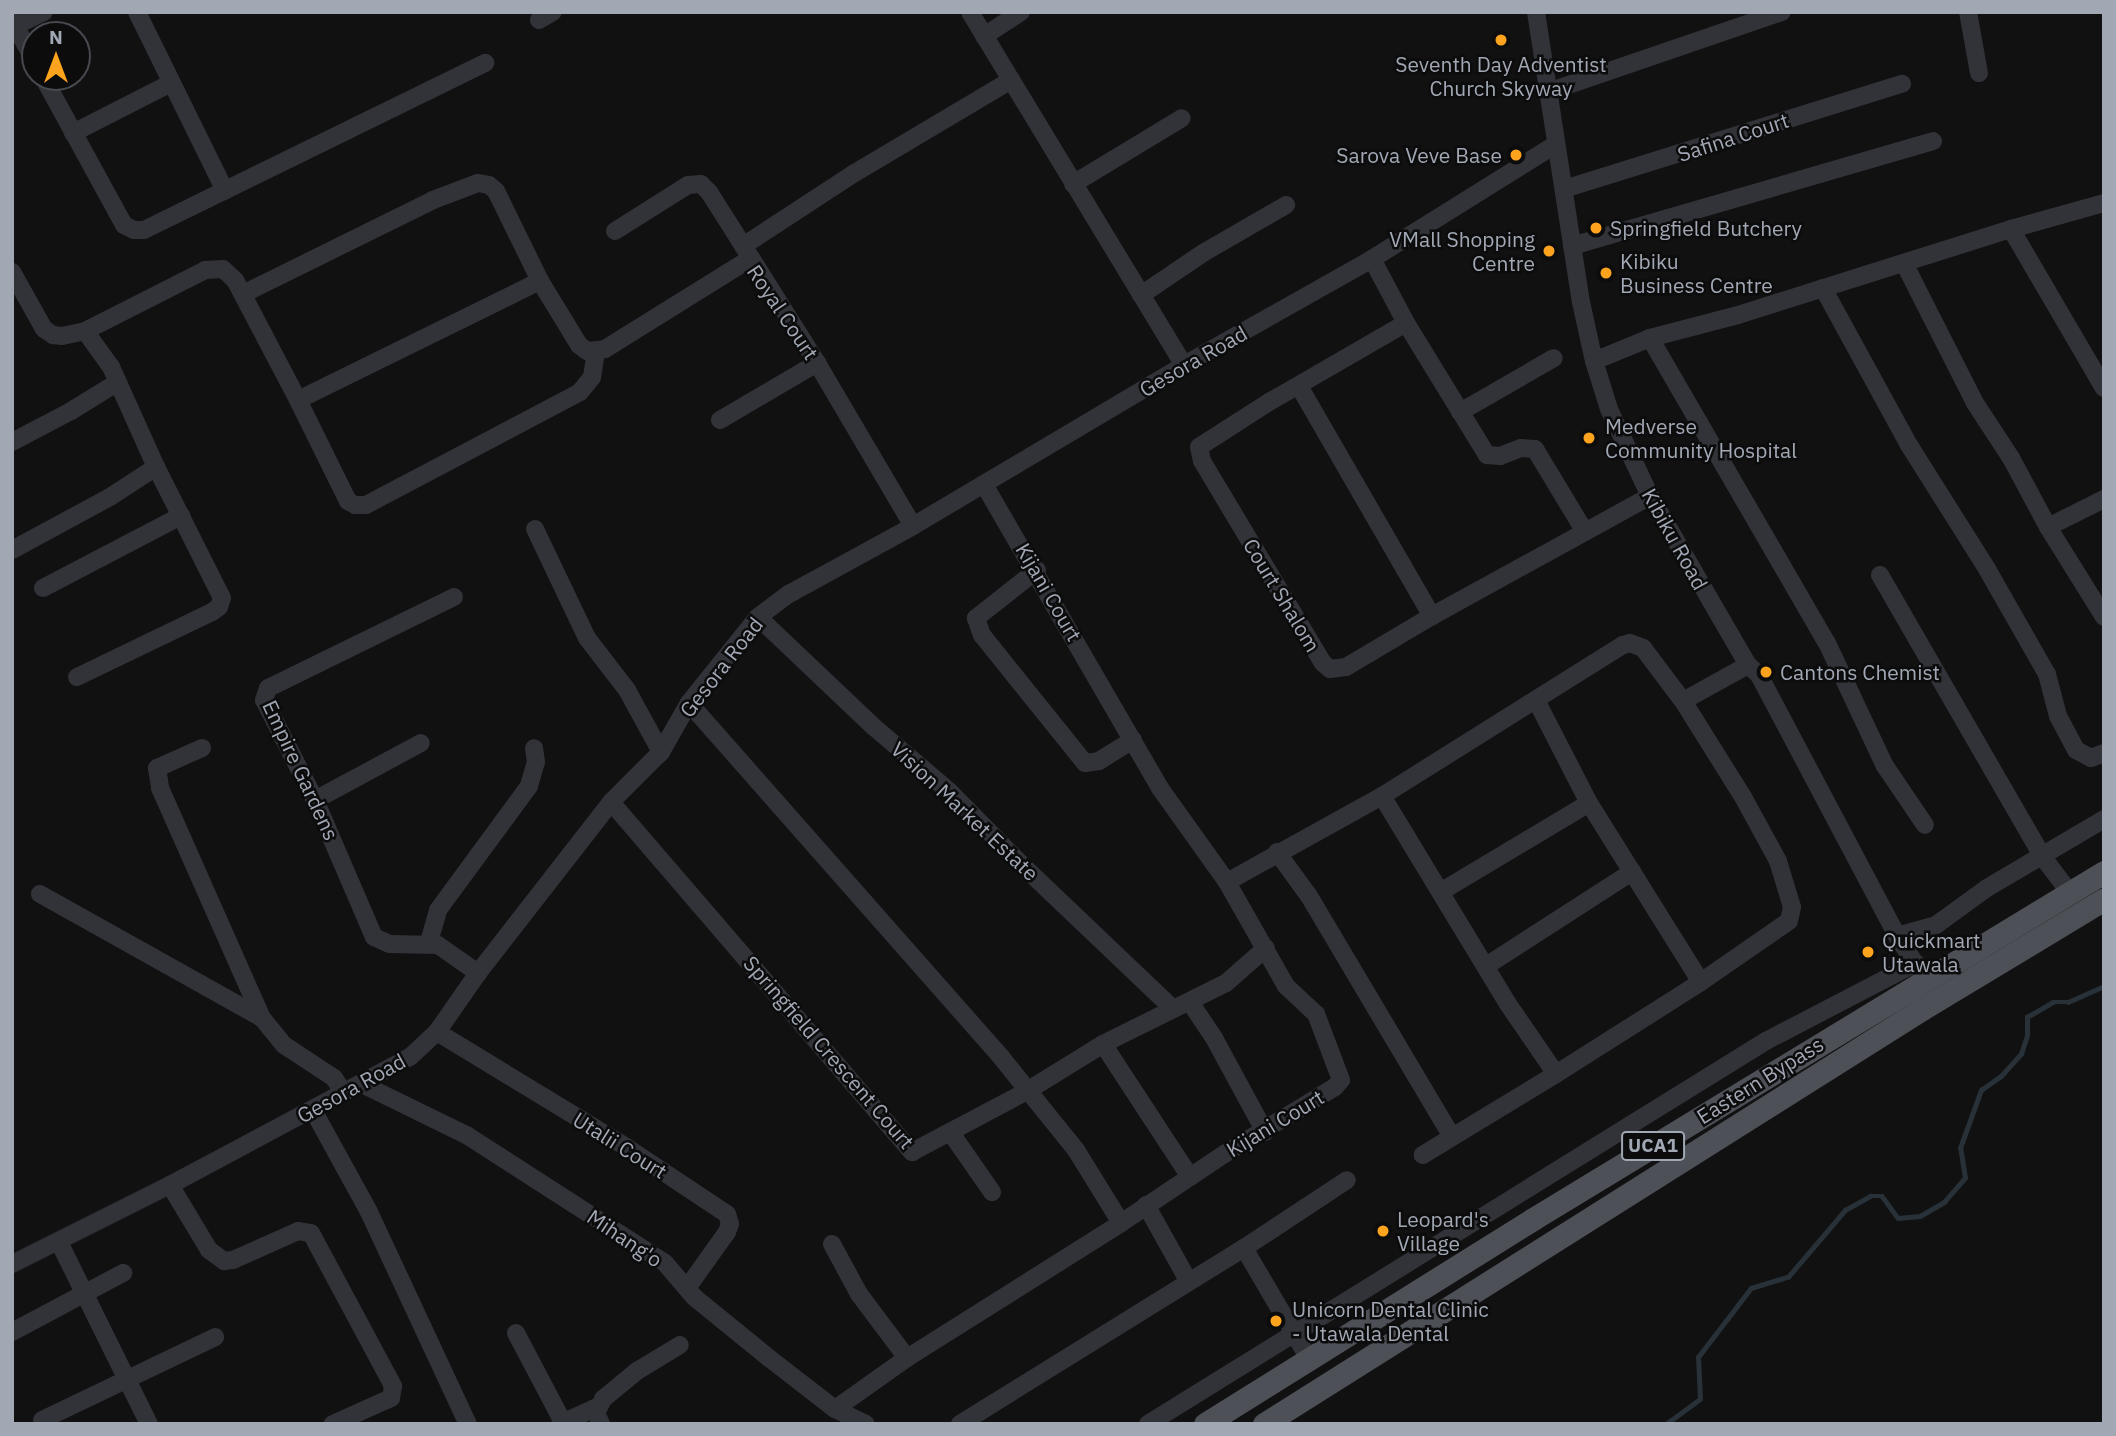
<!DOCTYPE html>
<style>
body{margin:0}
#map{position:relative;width:2116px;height:1436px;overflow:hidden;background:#111112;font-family:"IBM Plex Sans",sans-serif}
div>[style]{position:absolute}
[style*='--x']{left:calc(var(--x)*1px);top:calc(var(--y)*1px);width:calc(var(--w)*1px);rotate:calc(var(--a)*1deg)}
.stream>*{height:4.5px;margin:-2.25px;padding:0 2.25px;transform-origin:2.25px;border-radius:2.25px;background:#273137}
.minor>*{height:18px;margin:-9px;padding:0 9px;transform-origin:9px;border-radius:9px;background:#323338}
.major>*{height:23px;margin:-11.5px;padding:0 11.5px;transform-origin:11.5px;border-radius:11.5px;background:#4d5057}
.dots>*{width:19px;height:19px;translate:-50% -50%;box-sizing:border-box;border:4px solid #0c0c0d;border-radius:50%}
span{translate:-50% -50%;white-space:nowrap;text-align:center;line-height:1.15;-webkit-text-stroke:5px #0c0c0d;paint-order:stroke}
.shield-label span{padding:2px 5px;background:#0c0c0d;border:2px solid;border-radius:5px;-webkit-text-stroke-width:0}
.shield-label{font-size:19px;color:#a1a8b4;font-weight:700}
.poi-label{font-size:21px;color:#a1a8b4}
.right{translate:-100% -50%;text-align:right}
.left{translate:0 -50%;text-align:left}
.street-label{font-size:21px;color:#a1a8b4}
.frame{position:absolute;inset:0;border:14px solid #a1a8b4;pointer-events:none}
.north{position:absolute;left:21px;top:21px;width:70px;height:70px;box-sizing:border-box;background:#0c0c0d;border:2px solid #484a50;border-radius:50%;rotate:0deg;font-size:19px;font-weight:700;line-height:28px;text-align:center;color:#a1a8b4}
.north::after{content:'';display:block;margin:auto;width:24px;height:32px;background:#fea31d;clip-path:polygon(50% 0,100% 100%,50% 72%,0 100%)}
</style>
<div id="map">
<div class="stream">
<i style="--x:1666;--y:1424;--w:42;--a:-36.3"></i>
<i style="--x:1700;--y:1399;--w:42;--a:-92.7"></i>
<i style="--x:1698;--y:1357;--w:87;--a:-52.5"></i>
<i style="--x:1751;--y:1288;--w:39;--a:-17"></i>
<i style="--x:1788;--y:1277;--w:88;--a:-49.6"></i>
<i style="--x:1845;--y:1210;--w:29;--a:-29"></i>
<i style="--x:1870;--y:1196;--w:12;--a:0"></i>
<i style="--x:1882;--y:1196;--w:27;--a:54"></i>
<i style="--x:1898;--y:1218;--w:22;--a:-5"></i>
<i style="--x:1920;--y:1216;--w:28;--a:-30"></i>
<i style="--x:1944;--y:1202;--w:32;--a:-49"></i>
<i style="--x:1965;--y:1178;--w:30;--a:-99"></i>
<i style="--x:1960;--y:1148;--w:62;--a:-70.1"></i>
<i style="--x:1981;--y:1090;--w:24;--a:-35"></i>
<i style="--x:2001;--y:1076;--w:30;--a:-48"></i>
<i style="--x:2021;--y:1054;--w:19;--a:-72"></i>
<i style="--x:2027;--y:1036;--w:19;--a:-90"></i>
<i style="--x:2027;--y:1017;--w:30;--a:-30"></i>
<i style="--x:2053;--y:1002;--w:15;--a:0"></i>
<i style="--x:2068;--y:1002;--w:39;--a:-24"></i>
</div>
<div class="minor">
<i style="--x:137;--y:12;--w:199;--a:63.8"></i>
<i style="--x:970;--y:12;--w:413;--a:58.8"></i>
<i style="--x:1536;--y:12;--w:293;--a:81.2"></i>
<i style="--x:1581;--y:302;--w:60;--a:77.6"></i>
<i style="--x:1594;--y:361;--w:50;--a:72.6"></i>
<i style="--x:1609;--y:409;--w:96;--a:64.8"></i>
<i style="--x:1650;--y:496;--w:195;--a:59.9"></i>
<i style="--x:1748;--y:665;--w:15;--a:42"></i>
<i style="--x:1759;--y:675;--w:295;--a:62.1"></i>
<i style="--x:1897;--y:936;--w:53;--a:56.6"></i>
<i style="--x:1968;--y:12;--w:62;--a:79.8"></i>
<i style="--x:12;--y:20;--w:48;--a:61.3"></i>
<i style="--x:539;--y:20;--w:16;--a:-30"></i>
<i style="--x:15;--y:26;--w:32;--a:-26"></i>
<i style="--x:984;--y:36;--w:44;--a:-33"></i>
<i style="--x:43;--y:77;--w:169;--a:61.3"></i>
<i style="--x:124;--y:225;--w:11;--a:27"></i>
<i style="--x:134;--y:230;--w:10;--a:0"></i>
<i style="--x:144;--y:230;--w:380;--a:-26.1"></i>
<i style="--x:1548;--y:92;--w:247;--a:-18.9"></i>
<i style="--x:73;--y:133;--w:110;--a:-27"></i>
<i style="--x:1073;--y:184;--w:127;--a:-31.2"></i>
<i style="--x:1564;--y:189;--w:354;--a:-17.3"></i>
<i style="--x:2011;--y:229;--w:184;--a:59.7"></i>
<i style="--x:615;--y:231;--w:86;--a:-32.2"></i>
<i style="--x:688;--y:185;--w:13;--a:-4"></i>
<i style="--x:701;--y:184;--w:11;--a:45"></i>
<i style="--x:709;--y:192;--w:75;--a:57.6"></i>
<i style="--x:743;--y:246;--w:131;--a:-33.2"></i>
<i style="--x:853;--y:174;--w:184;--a:-30.7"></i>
<i style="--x:1572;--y:246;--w:376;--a:-16.2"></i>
<i style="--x:1372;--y:259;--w:72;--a:62"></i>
<i style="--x:1406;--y:323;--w:155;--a:58.5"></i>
<i style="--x:1487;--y:455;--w:13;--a:4"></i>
<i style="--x:1500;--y:456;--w:22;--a:-21"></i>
<i style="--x:1521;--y:448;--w:14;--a:4"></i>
<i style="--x:1535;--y:449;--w:97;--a:58.9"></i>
<i style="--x:1904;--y:263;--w:157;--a:63.1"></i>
<i style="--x:1975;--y:403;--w:66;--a:56.8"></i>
<i style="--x:2011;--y:458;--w:78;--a:61.8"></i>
<i style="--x:2048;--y:527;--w:106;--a:58.1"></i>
<i style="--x:12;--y:272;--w:65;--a:60.7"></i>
<i style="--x:44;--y:329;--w:11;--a:34"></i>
<i style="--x:53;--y:335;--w:9;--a:6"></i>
<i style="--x:62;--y:336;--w:24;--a:-12"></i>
<i style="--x:85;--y:331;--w:135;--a:-26.9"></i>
<i style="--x:205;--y:270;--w:18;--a:-3"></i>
<i style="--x:223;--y:269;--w:16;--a:43"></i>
<i style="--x:235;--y:280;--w:136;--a:62.3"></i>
<i style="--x:298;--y:400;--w:270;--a:-26.2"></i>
<i style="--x:1823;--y:288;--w:179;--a:61.3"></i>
<i style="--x:1909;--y:445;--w:146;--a:57.8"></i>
<i style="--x:1987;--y:569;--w:121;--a:60.3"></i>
<i style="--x:2047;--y:674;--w:43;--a:75.3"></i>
<i style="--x:2058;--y:716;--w:38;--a:62"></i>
<i style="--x:2076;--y:750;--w:17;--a:28"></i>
<i style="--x:2091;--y:758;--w:14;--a:-21"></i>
<i style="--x:243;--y:294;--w:212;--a:-26.3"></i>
<i style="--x:433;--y:200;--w:48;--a:-20.7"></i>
<i style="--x:478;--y:183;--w:11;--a:10"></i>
<i style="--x:489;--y:185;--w:9;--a:41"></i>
<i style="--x:496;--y:191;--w:100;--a:63.9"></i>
<i style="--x:540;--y:281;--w:75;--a:58.6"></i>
<i style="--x:579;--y:345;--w:10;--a:37"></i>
<i style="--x:587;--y:351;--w:18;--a:-6"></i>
<i style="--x:605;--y:349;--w:172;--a:-31.9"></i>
<i style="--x:751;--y:258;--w:124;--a:57.8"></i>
<i style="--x:817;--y:363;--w:189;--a:59.5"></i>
<i style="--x:1141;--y:295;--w:75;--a:-34.1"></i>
<i style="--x:1203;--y:253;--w:96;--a:-30"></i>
<i style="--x:1406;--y:323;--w:158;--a:150"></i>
<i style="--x:1269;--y:402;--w:83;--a:147.3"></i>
<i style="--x:1199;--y:447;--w:14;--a:78"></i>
<i style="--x:1202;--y:461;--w:235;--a:59.1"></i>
<i style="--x:1323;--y:663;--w:9;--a:41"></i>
<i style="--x:1330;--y:669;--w:16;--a:-7"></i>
<i style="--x:1346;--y:667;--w:100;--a:-30.7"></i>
<i style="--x:1432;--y:616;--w:249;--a:-28.8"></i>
<i style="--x:1650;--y:338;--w:353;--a:59.9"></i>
<i style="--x:1827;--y:643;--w:136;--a:64.8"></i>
<i style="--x:1885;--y:766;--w:71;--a:55.9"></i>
<i style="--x:1594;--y:361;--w:61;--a:-22.3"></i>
<i style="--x:1650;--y:338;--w:91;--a:-14.6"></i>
<i style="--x:1738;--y:315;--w:286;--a:-17.5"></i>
<i style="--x:2011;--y:229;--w:97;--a:-15.6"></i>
<i style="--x:1299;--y:386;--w:266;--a:60"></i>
<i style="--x:298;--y:400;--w:113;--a:63.7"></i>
<i style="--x:348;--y:501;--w:8;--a:30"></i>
<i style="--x:355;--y:505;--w:11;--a:0"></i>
<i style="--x:366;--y:505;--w:242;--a:-27.8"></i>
<i style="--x:580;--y:392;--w:19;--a:-51"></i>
<i style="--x:592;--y:377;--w:25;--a:-81"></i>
<i style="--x:1460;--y:412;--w:108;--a:-29.9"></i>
<i style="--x:720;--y:420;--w:113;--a:-30.4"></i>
<i style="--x:12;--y:442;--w:67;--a:-27.7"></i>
<i style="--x:71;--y:411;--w:55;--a:-31.7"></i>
<i style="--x:2048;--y:527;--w:63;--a:-26.6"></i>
<i style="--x:535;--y:529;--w:121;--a:64.5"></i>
<i style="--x:587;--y:638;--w:66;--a:52.4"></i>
<i style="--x:627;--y:690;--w:71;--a:61.3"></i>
<i style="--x:12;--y:550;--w:111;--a:-28.4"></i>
<i style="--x:110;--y:497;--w:55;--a:-33.1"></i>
<i style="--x:1037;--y:570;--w:78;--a:141.8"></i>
<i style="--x:976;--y:618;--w:18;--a:71"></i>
<i style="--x:982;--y:635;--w:164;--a:51.2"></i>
<i style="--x:1085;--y:763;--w:14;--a:-8"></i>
<i style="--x:1099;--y:761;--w:40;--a:-32"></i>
<i style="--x:1880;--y:575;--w:324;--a:60"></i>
<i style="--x:2042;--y:856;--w:46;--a:52.9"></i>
<i style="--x:43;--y:588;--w:156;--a:-27.6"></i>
<i style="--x:454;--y:597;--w:207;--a:153.9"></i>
<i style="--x:268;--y:688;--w:13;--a:108"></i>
<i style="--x:264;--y:700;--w:112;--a:63"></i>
<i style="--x:315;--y:800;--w:149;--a:66.7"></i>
<i style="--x:374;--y:937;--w:17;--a:24"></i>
<i style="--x:390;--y:944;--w:48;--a:1.2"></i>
<i style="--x:438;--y:945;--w:49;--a:35"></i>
<i style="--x:758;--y:617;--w:160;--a:43.5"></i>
<i style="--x:874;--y:727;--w:99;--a:40.5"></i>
<i style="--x:949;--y:791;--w:103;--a:45.4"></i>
<i style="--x:1021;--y:864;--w:207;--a:43.6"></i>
<i style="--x:77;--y:677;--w:150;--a:-25.7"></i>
<i style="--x:212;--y:612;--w:9;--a:-36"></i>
<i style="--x:219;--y:607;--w:9;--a:-72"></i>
<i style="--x:222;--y:598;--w:147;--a:-116.7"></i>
<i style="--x:156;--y:467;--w:110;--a:-114.2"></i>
<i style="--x:111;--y:367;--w:44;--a:-125.8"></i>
<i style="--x:1536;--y:700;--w:116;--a:62.8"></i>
<i style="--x:1589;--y:803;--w:211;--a:58"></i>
<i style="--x:1683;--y:701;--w:74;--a:-29"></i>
<i style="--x:689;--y:703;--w:472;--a:48.6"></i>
<i style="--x:1001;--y:1057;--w:119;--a:51.1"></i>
<i style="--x:1076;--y:1150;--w:86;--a:58.3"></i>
<i style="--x:202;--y:748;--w:49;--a:156"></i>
<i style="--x:157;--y:768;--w:20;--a:81"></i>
<i style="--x:160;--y:788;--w:252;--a:66.1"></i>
<i style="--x:262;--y:1018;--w:35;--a:51"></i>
<i style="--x:284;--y:1045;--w:60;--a:33.4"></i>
<i style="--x:334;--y:1078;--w:18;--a:56"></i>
<i style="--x:1382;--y:796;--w:243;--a:58.8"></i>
<i style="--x:1508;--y:1004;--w:85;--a:55.6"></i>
<i style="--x:315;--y:800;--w:120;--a:-28.3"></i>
<i style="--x:611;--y:802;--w:462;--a:49.3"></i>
<i style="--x:912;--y:1152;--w:130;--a:-27.9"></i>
<i style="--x:1027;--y:1091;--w:89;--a:-31.7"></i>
<i style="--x:1103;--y:1044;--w:137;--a:-26.4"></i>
<i style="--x:1226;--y:983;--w:53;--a:-41.2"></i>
<i style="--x:1277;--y:852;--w:54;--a:54"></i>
<i style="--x:1309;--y:896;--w:280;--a:59.3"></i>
<i style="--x:1227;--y:882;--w:177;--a:-29"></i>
<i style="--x:1382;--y:796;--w:284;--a:-32.1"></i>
<i style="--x:1623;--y:645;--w:7;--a:-16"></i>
<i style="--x:1630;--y:643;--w:14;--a:21"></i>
<i style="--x:1643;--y:648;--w:66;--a:53"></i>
<i style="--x:1683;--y:701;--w:113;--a:58"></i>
<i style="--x:1743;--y:797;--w:73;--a:61.3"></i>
<i style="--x:1778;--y:861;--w:48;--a:73.1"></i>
<i style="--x:1792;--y:907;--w:14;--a:102"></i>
<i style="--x:1789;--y:921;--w:107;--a:145.3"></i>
<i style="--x:1701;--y:982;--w:172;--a:147.6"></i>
<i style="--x:1556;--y:1074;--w:156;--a:148.7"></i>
<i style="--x:1442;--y:891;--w:171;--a:-30.9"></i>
<i style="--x:40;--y:894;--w:254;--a:29.2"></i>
<i style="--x:1897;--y:936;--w:41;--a:-15.8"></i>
<i style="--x:1936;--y:925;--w:63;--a:-36"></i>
<i style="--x:1987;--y:888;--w:136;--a:-30.5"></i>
<i style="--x:429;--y:942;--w:33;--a:-74"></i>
<i style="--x:438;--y:910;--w:154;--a:-53.7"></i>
<i style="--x:529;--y:786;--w:25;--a:-74"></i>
<i style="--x:536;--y:762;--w:14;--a:-98"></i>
<i style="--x:1486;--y:966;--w:174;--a:-32.8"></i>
<i style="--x:1190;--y:1002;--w:43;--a:56.3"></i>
<i style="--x:1214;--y:1038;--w:107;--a:61.5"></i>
<i style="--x:437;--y:1032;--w:221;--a:31.3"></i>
<i style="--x:626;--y:1147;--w:121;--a:33.6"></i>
<i style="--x:727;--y:1214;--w:10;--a:73"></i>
<i style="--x:730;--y:1224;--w:9;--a:111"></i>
<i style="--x:727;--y:1232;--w:69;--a:125.5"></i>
<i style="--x:1103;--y:1044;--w:159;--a:56.8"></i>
<i style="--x:362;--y:1084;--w:118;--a:26.1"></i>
<i style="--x:468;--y:1136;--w:234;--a:32.8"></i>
<i style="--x:665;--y:1263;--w:45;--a:49.5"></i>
<i style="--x:694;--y:1297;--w:97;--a:39.1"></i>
<i style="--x:769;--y:1358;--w:83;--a:37.7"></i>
<i style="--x:835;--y:1409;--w:34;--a:26"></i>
<i style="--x:313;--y:1110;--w:116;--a:61.2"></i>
<i style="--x:369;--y:1212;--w:234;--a:65"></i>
<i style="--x:951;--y:1133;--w:72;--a:55.2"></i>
<i style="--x:170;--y:1185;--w:76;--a:59"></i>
<i style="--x:209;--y:1250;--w:19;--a:36"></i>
<i style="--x:224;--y:1261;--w:9;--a:-6"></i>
<i style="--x:233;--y:1260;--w:71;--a:-24"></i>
<i style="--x:298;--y:1231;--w:13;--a:9"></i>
<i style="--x:311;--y:1233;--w:174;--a:61.8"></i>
<i style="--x:393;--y:1386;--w:12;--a:99"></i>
<i style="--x:391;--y:1398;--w:64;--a:155.9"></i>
<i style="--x:1146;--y:1205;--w:88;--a:60.8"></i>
<i style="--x:59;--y:1242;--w:203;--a:63.7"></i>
<i style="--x:832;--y:1244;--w:57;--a:61.6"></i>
<i style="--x:859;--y:1294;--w:80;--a:53.1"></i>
<i style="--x:1244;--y:1248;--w:129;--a:59.6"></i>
<i style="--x:12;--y:1264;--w:177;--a:-26.6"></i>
<i style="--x:170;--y:1185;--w:272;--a:-28.1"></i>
<i style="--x:410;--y:1057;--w:37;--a:-43"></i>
<i style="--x:437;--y:1032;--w:72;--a:-55.2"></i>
<i style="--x:478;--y:973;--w:217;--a:-52.1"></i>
<i style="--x:611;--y:802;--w:71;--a:-45"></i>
<i style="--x:661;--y:752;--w:56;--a:-60.3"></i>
<i style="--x:689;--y:703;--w:110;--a:-51.3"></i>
<i style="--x:758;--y:617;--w:39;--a:-37"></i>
<i style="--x:789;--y:594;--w:141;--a:-28.7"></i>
<i style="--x:913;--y:526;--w:315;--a:-30.7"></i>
<i style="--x:1184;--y:365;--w:216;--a:-29.4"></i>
<i style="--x:1372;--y:259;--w:217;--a:-32"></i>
<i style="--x:12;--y:1332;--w:126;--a:-28"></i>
<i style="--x:516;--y:1333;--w:101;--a:62.2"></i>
<i style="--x:835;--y:1409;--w:88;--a:-35.3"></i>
<i style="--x:907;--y:1358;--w:253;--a:-32.2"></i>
<i style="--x:1121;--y:1223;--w:126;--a:-33.7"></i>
<i style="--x:1226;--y:1153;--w:127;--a:-31.2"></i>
<i style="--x:1335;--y:1087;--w:9;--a:-49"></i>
<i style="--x:1341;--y:1080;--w:71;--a:-110.7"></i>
<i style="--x:1316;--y:1014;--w:41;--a:-137"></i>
<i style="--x:1286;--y:986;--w:120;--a:-119.6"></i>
<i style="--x:1227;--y:882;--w:115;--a:-125.5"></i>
<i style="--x:1160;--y:788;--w:351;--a:-120.1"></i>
<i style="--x:42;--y:1420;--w:192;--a:-25.6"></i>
<i style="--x:560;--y:1424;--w:41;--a:-24.7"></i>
<i style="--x:601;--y:1424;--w:12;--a:-114"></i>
<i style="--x:596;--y:1413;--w:16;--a:-63"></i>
<i style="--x:603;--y:1399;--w:44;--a:-39.5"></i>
<i style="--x:637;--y:1371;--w:50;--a:-31.2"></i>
<i style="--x:960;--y:1424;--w:334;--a:-31.8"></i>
<i style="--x:1244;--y:1248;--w:123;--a:-33.4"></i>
<i style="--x:1148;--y:1424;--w:727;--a:-31.79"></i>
<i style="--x:1766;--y:1041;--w:169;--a:-27.5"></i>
</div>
<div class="major">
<i style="--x:1205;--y:1424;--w:387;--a:-32"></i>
<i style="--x:1533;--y:1219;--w:668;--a:-31.29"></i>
<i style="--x:1264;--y:1424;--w:778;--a:-32.24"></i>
<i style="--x:1922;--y:1009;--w:213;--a:-31.1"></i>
</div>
<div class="dots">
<i style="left:1501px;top:40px;background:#fea31d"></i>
<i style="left:1516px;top:155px;background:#fea31d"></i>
<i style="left:1596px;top:228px;background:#fea31d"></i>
<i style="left:1549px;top:251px;background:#fea31d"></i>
<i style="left:1606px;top:273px;background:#fea31d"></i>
<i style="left:1589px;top:438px;background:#fea31d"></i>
<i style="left:1766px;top:672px;background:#fea31d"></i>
<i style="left:1868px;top:952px;background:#fea31d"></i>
<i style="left:1383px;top:1231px;background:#fea31d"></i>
<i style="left:1276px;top:1321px;background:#fea31d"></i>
</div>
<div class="shield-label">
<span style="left:1653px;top:1146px">UCA1</span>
</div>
<div class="poi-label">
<span style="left:1501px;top:76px">Seventh Day Adventist<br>Church Skyway</span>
<span class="right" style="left:1502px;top:155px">Sarova Veve Base</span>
<span class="left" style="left:1610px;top:228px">Springfield Butchery</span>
<span class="right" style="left:1535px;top:251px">VMall Shopping<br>Centre</span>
<span class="left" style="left:1620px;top:273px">Kibiku<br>Business Centre</span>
<span class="left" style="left:1605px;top:438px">Medverse<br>Community Hospital</span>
<span class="left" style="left:1780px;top:672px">Cantons Chemist</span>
<span class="left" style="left:1882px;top:952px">Quickmart<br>Utawala</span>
<span class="left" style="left:1397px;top:1231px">Leopard's<br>Village</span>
<span class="left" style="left:1292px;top:1321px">Unicorn Dental Clinic<br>- Utawala Dental</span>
</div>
<div class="street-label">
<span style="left:1733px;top:137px;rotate:-18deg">Safina Court</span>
<span style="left:783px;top:312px;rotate:56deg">Royal Court</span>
<span style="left:1193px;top:361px;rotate:-30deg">Gesora Road</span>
<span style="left:1675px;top:539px;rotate:61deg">Kibiku Road</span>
<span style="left:1049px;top:592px;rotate:60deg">Kijani Court</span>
<span style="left:1282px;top:595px;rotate:59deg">Court Shalom</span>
<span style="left:721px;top:667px;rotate:-52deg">Gesora Road</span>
<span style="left:301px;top:770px;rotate:65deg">Empire Gardens</span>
<span style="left:965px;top:811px;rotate:43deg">Vision Market Estate</span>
<span style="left:829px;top:1052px;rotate:49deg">Springfield Crescent Court</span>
<span style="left:1760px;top:1080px;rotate:-32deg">Eastern Bypass</span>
<span style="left:351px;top:1088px;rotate:-29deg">Gesora Road</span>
<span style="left:1275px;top:1123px;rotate:-31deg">Kijani Court</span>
<span style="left:620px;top:1145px;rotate:32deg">Utalii Court</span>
<span style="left:625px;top:1238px;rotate:34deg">Mihang'o</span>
</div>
<div class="frame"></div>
<div class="north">N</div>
</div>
